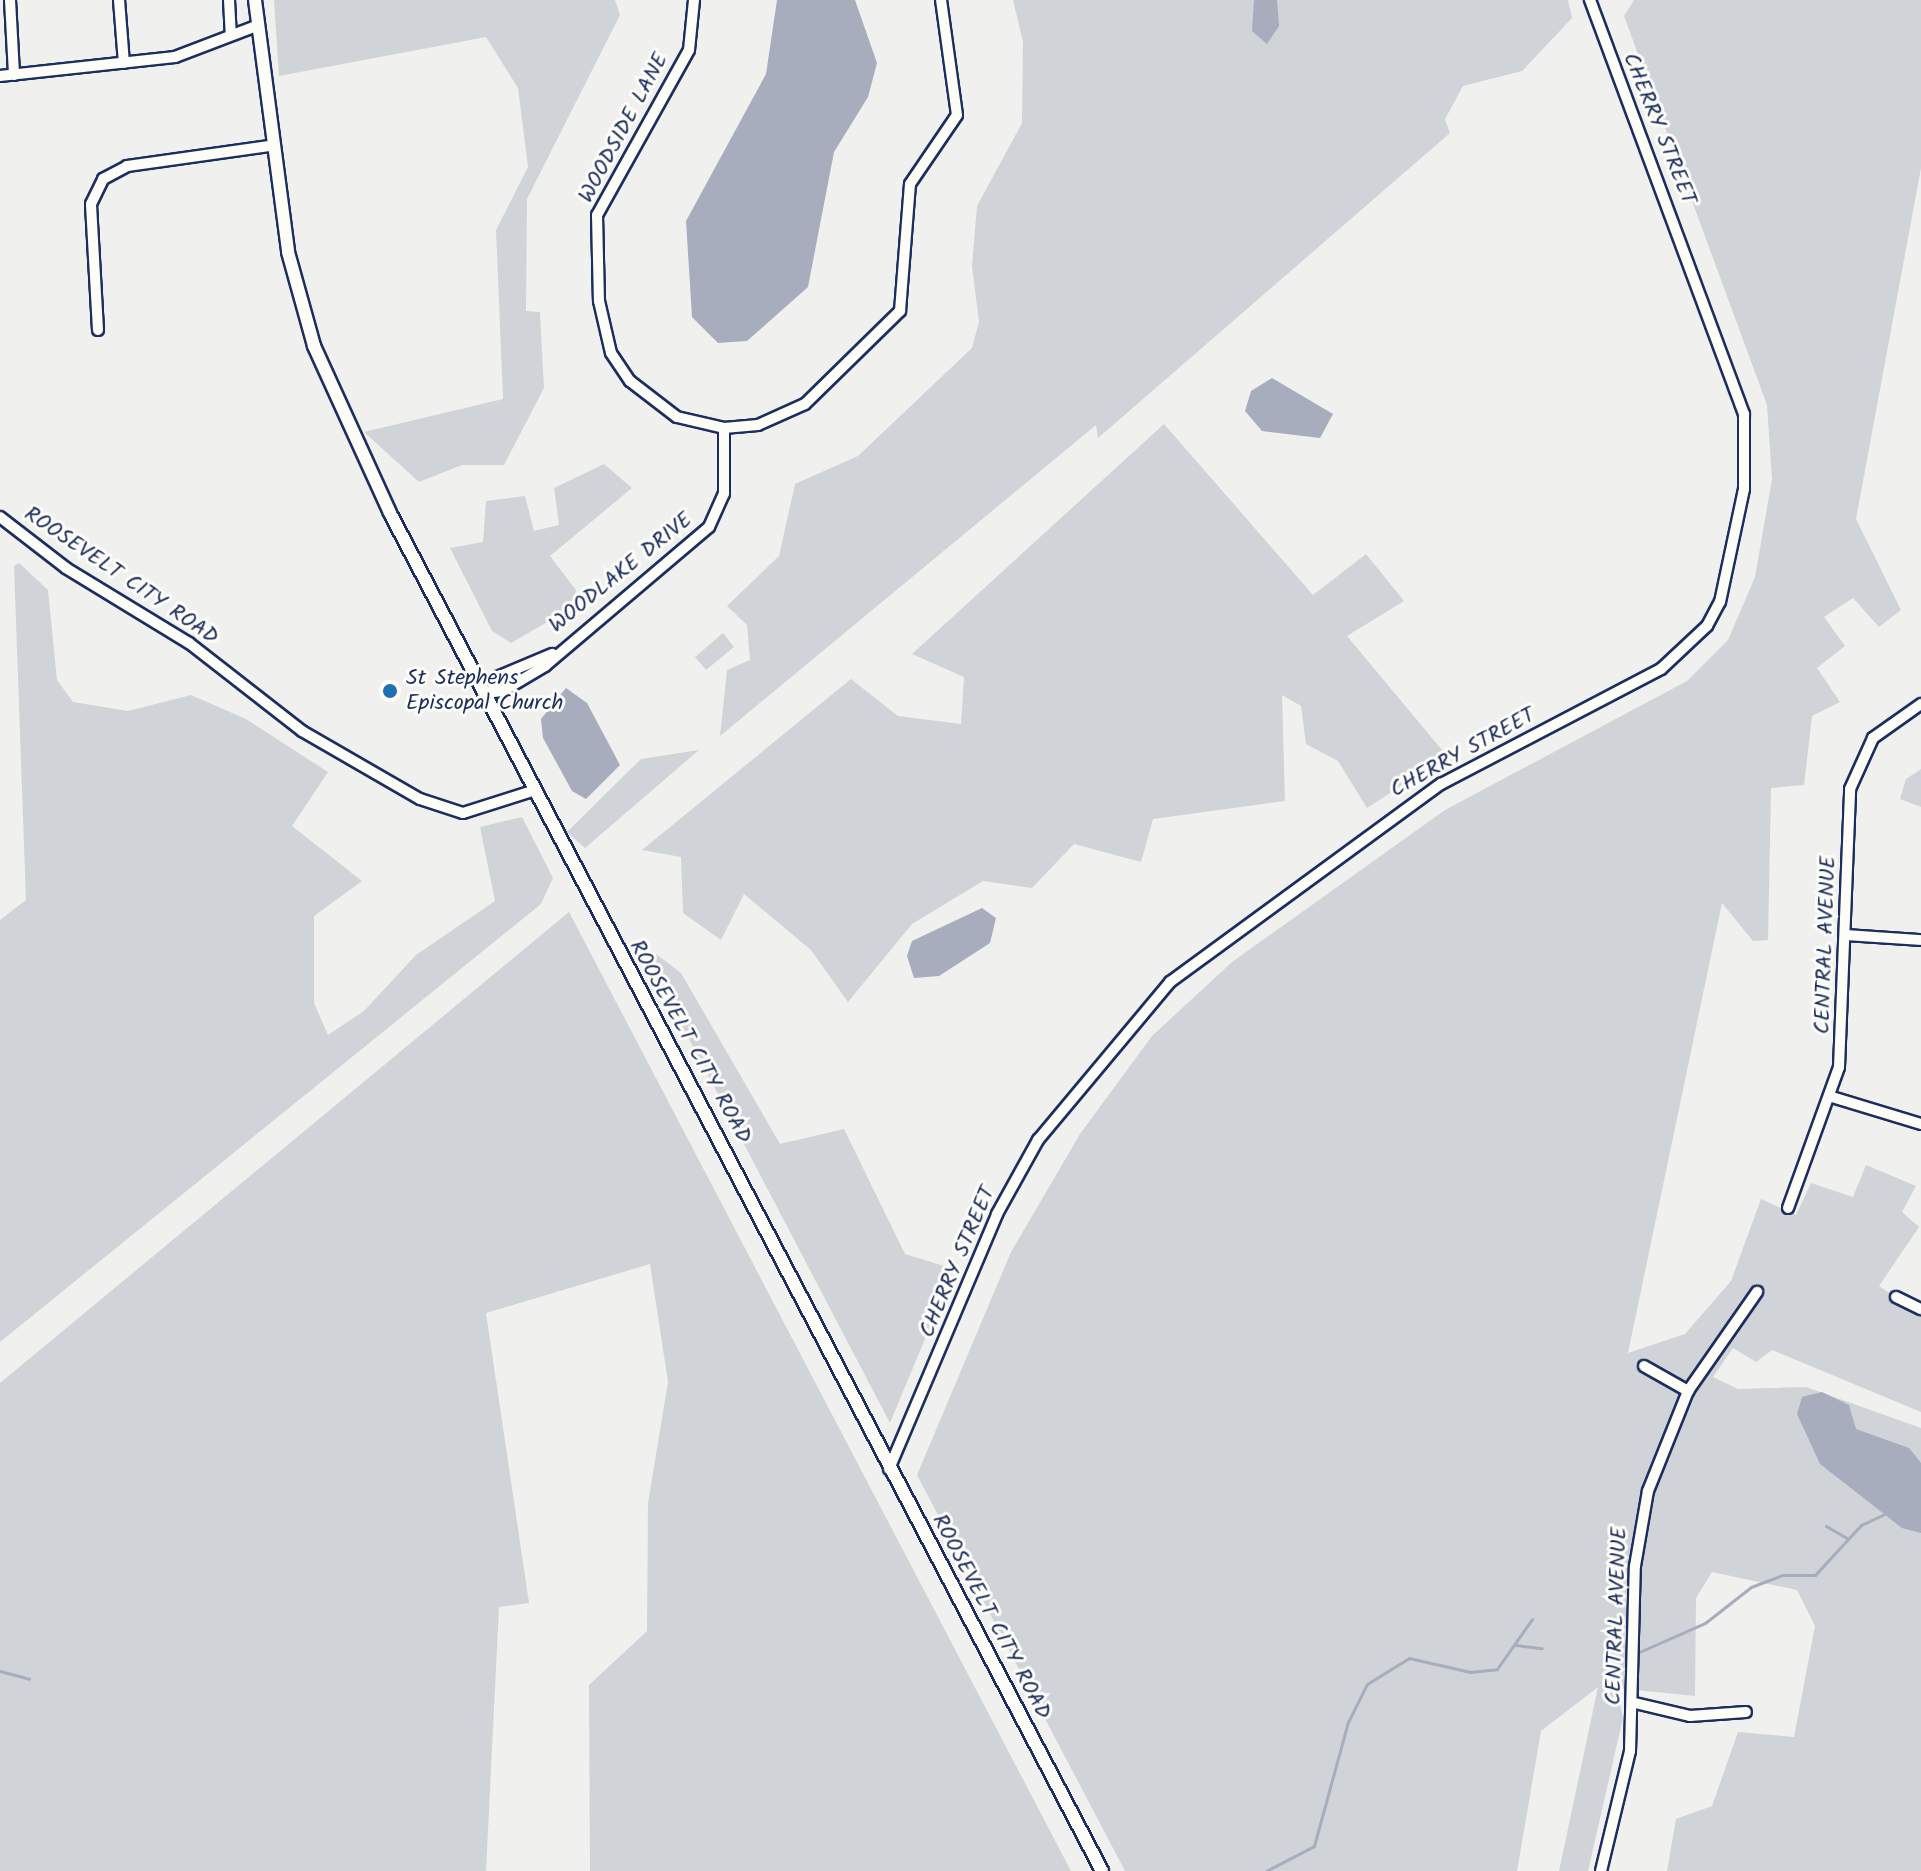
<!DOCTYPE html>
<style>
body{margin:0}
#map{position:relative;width:1921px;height:1871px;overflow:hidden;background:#f0f0ee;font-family:Kalam,sans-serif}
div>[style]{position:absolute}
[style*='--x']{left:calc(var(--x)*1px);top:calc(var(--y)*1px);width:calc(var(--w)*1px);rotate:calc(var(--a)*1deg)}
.green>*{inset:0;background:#d0d3d8}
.water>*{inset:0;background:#a7adbd}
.stream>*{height:3px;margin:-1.5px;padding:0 1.5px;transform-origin:1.5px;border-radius:1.5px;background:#a7adbd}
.roads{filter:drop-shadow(2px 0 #1b2f5e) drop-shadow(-2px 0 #1b2f5e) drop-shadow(0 2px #1b2f5e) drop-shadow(0 -2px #1b2f5e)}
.minor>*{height:10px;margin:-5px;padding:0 5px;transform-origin:5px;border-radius:5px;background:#fdfcf7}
.major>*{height:12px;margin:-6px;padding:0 6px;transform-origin:6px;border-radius:6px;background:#fdfcf7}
.dots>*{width:22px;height:22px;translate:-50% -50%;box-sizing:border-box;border:4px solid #fdfcf7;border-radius:50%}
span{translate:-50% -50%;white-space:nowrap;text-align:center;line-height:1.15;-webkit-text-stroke:6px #fdfcf7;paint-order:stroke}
.street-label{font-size:22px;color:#1b2f5e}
.poi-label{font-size:22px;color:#1b2f5e}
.left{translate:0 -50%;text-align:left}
</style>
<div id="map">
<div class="green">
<i style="clip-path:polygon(274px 0,615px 0,620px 15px,527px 199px,526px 311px,540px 312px,544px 388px,504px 465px,462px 465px,419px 482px,364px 432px,503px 399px,496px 230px,528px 167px,518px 88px,486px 37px,279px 76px)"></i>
<i style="clip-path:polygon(1013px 0,1568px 0,1572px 18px,1522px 71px,1463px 86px,1445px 119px,1450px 133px,1098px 438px,1096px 425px,720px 736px,727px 670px,750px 660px,747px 625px,727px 606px,779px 556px,795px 484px,858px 456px,972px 348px,979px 322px,972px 266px,977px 206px,1022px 123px,1023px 42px)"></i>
<i style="clip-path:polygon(1634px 0,1921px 0,1921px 168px,1856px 519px,1901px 610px,1879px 627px,1853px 598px,1824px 617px,1845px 646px,1817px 668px,1840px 702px,1812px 716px,1804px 785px,1771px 788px,1768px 940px,1753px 941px,1722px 903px,1628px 1353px,1685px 1334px,1731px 1281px,1761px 1199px,1796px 1215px,1811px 1183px,1853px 1197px,1866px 1165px,1916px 1186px,1902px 1212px,1919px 1227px,1879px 1286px,1921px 1314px,1921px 1412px,1772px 1350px,1756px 1362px,1733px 1348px,1713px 1377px,1738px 1389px,1806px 1387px,1921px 1428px,1921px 1871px,1667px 1871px,1676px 1819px,1712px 1806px,1738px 1732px,1794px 1737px,1815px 1626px,1797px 1590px,1712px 1572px,1696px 1598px,1695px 1696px,1616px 1688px,1623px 1718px,1588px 1871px,1559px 1871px,1598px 1687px,1541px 1731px,1517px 1871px,1125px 1871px,917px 1475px,1011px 1252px,1080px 1134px,1152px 1036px,1232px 962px,1445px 810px,1687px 681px,1728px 640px,1755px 577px,1772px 479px,1767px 405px,1624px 16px)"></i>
<i style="clip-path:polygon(1164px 424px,1313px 595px,1366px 554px,1404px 601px,1347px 636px,1447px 756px,1367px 808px,1338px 761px,1306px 744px,1301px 706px,1282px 695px,1285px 801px,1153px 819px,1141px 862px,1074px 844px,1032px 888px,983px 881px,912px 924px,848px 1002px,811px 950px,744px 894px,721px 940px,683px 913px,681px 857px,642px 850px,851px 679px,898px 716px,961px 724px,964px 677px,912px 654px)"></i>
<i style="clip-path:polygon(604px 464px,632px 488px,550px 556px,576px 590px,573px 607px,511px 643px,492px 631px,450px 548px,483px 542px,486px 501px,525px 496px,534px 531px,559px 525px,554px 488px)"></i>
<i style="clip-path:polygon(19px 563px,48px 590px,57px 680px,73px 702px,128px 711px,191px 695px,246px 719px,328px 772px,292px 826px,362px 881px,314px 916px,314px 1003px,328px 1035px,364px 1011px,416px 955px,495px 901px,480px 827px,522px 817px,553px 878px,541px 904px,0 1342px,0 920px,26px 900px,14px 566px)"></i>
<i style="clip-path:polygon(723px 633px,734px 647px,706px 670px,695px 657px)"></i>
<i style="clip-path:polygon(699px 750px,585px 848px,567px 832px,641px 759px)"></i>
<i style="clip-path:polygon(1921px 769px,1921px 807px,1900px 799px,1906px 779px)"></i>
<i style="clip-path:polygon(569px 912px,1071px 1871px,590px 1871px,589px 1685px,647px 1631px,648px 1503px,668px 1382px,650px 1264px,486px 1313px,529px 1603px,499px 1607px,486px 1871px,0 1871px,0 1383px)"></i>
<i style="clip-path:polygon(656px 954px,681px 973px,780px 1144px,844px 1129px,905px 1254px,954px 1269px,890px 1423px,646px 957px)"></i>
</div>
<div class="water">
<i style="clip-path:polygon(777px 0,855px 0,877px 63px,868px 97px,834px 152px,808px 287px,747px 341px,718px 343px,692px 317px,686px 221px,766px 74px)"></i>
<i style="clip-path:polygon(1254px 0,1277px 0,1279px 26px,1267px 44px,1252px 31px)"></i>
<i style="clip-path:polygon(1272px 378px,1333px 414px,1320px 438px,1262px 431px,1245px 411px,1251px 391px)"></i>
<i style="clip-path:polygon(566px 688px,587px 703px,620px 765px,586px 799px,572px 791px,543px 738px,541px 719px)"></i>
<i style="clip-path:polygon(982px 908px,996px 918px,990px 943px,939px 976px,914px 978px,907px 956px,912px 941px)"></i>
<i style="clip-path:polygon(1822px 1392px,1849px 1405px,1856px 1429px,1909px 1448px,1921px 1463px,1921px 1533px,1902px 1528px,1820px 1464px,1797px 1414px,1802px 1397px)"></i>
</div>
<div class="stream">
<i style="--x:1826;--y:1526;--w:24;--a:30"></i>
<i style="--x:1516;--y:1645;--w:26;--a:7"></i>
<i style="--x:1637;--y:1653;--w:74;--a:-23.8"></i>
<i style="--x:1705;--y:1623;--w:58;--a:-38"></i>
<i style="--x:1751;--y:1587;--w:33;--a:-21"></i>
<i style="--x:1782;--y:1575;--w:33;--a:0"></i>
<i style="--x:1815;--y:1575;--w:68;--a:-47.4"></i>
<i style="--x:1861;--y:1525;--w:29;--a:-25"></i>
<i style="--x:0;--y:1671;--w:30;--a:15"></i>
<i style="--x:1266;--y:1871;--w:54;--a:-27.5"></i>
<i style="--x:1314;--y:1846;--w:129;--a:-74.7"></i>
<i style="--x:1348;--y:1722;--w:42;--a:-63.4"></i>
<i style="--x:1367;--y:1684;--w:49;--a:-31.8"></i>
<i style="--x:1409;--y:1658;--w:63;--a:12.9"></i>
<i style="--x:1470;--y:1672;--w:27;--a:-6"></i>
<i style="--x:1497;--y:1669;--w:61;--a:-55"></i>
</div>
<div class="roads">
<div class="minor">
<i style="--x:10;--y:0;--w:75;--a:86.9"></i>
<i style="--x:119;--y:0;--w:63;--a:85.5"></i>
<i style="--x:229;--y:0;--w:35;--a:87"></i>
<i style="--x:694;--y:0;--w:50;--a:95.7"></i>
<i style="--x:689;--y:50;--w:189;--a:119.1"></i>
<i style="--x:597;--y:215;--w:86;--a:88.7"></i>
<i style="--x:599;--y:301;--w:53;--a:77"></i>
<i style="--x:611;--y:353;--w:34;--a:56"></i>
<i style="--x:630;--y:381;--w:59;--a:37.5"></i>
<i style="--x:677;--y:417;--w:48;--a:13.2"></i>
<i style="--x:724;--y:428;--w:34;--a:-5"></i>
<i style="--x:758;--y:425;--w:51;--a:-24.1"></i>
<i style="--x:805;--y:404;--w:133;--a:-44.4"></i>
<i style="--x:900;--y:311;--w:127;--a:-85.5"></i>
<i style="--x:910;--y:184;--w:83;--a:-55.7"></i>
<i style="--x:957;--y:115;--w:116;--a:-97.9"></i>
<i style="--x:0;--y:76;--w:176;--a:-6.2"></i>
<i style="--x:175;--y:57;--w:87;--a:-20.9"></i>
<i style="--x:98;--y:330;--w:126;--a:-93.2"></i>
<i style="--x:91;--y:204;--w:28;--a:-64"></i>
<i style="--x:103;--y:179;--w:27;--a:-28"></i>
<i style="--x:127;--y:166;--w:144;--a:-8"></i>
<i style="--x:0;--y:517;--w:83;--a:37.7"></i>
<i style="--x:66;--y:568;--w:144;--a:31.4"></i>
<i style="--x:189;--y:643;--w:143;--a:37.9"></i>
<i style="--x:302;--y:731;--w:136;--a:30"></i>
<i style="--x:420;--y:799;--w:45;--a:18"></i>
<i style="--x:463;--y:813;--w:76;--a:-17.7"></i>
<i style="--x:493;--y:688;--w:12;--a:-70"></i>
<i style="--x:497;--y:677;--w:60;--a:-22.7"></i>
<i style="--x:484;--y:693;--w:19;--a:-6"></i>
<i style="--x:503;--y:691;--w:49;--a:-30.8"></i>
<i style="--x:545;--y:666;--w:215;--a:-40.3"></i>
<i style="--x:709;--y:527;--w:36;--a:-66"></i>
<i style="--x:724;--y:494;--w:66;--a:-90"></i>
<i style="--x:1847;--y:935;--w:74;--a:3.9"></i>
<i style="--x:1832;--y:1097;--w:93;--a:16.9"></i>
<i style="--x:1788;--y:1208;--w:150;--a:-70.1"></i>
<i style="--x:1839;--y:1067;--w:278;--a:-87.7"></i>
<i style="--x:1850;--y:789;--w:56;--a:-65.7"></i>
<i style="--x:1873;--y:738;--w:59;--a:-35.3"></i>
<i style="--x:1896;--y:1297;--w:28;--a:26"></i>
<i style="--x:1644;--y:1366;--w:51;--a:29.6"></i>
<i style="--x:889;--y:1469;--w:277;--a:-67"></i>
<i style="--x:997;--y:1214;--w:85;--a:-61"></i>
<i style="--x:1038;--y:1140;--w:206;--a:-50.1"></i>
<i style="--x:1170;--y:982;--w:336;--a:-36.2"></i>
<i style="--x:1441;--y:784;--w:248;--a:-27.6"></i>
<i style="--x:1661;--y:669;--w:63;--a:-43.1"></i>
<i style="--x:1707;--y:626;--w:27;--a:-62"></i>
<i style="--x:1720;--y:602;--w:116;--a:-78"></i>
<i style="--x:1744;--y:489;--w:75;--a:-90"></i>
<i style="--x:1744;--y:414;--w:442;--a:-110.4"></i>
<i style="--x:1635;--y:1703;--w:57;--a:13.3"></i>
<i style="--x:1690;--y:1716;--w:56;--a:-4.1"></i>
<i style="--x:1601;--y:1871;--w:123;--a:-76.4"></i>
<i style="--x:1630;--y:1751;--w:185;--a:-88.5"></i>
<i style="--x:1635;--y:1566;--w:76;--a:-80.2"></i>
<i style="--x:1648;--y:1491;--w:108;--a:-68.2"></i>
<i style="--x:1688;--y:1391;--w:121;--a:-55.1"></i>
</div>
<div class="major">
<i style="--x:255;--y:0;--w:254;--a:82.5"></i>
<i style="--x:288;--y:252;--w:98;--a:74.5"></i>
<i style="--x:314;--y:346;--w:183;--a:65.5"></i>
<i style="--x:390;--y:513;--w:1533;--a:62.33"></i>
</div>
</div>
<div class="dots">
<i style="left:390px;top:691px;background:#1f6fb2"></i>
</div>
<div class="street-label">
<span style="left:624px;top:128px;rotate:-62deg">WOODSIDE LANE</span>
<span style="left:1659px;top:129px;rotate:68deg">CHERRY STREET</span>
<span style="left:621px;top:573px;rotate:-39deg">WOODLAKE DRIVE</span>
<span style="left:121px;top:576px;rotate:34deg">ROOSEVELT CITY ROAD</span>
<span style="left:1463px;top:753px;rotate:-29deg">CHERRY STREET</span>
<span style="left:1826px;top:945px;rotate:-88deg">CENTRAL AVENUE</span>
<span style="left:690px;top:1042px;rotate:61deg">ROOSEVELT CITY ROAD</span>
<span style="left:958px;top:1262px;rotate:-67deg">CHERRY STREET</span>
<span style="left:1617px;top:1616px;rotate:-88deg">CENTRAL AVENUE</span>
<span style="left:991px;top:1617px;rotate:62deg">ROOSEVELT CITY ROAD</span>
</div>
<div class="poi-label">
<span class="left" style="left:406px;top:691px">St Stephens<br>Episcopal Church</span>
</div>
</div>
